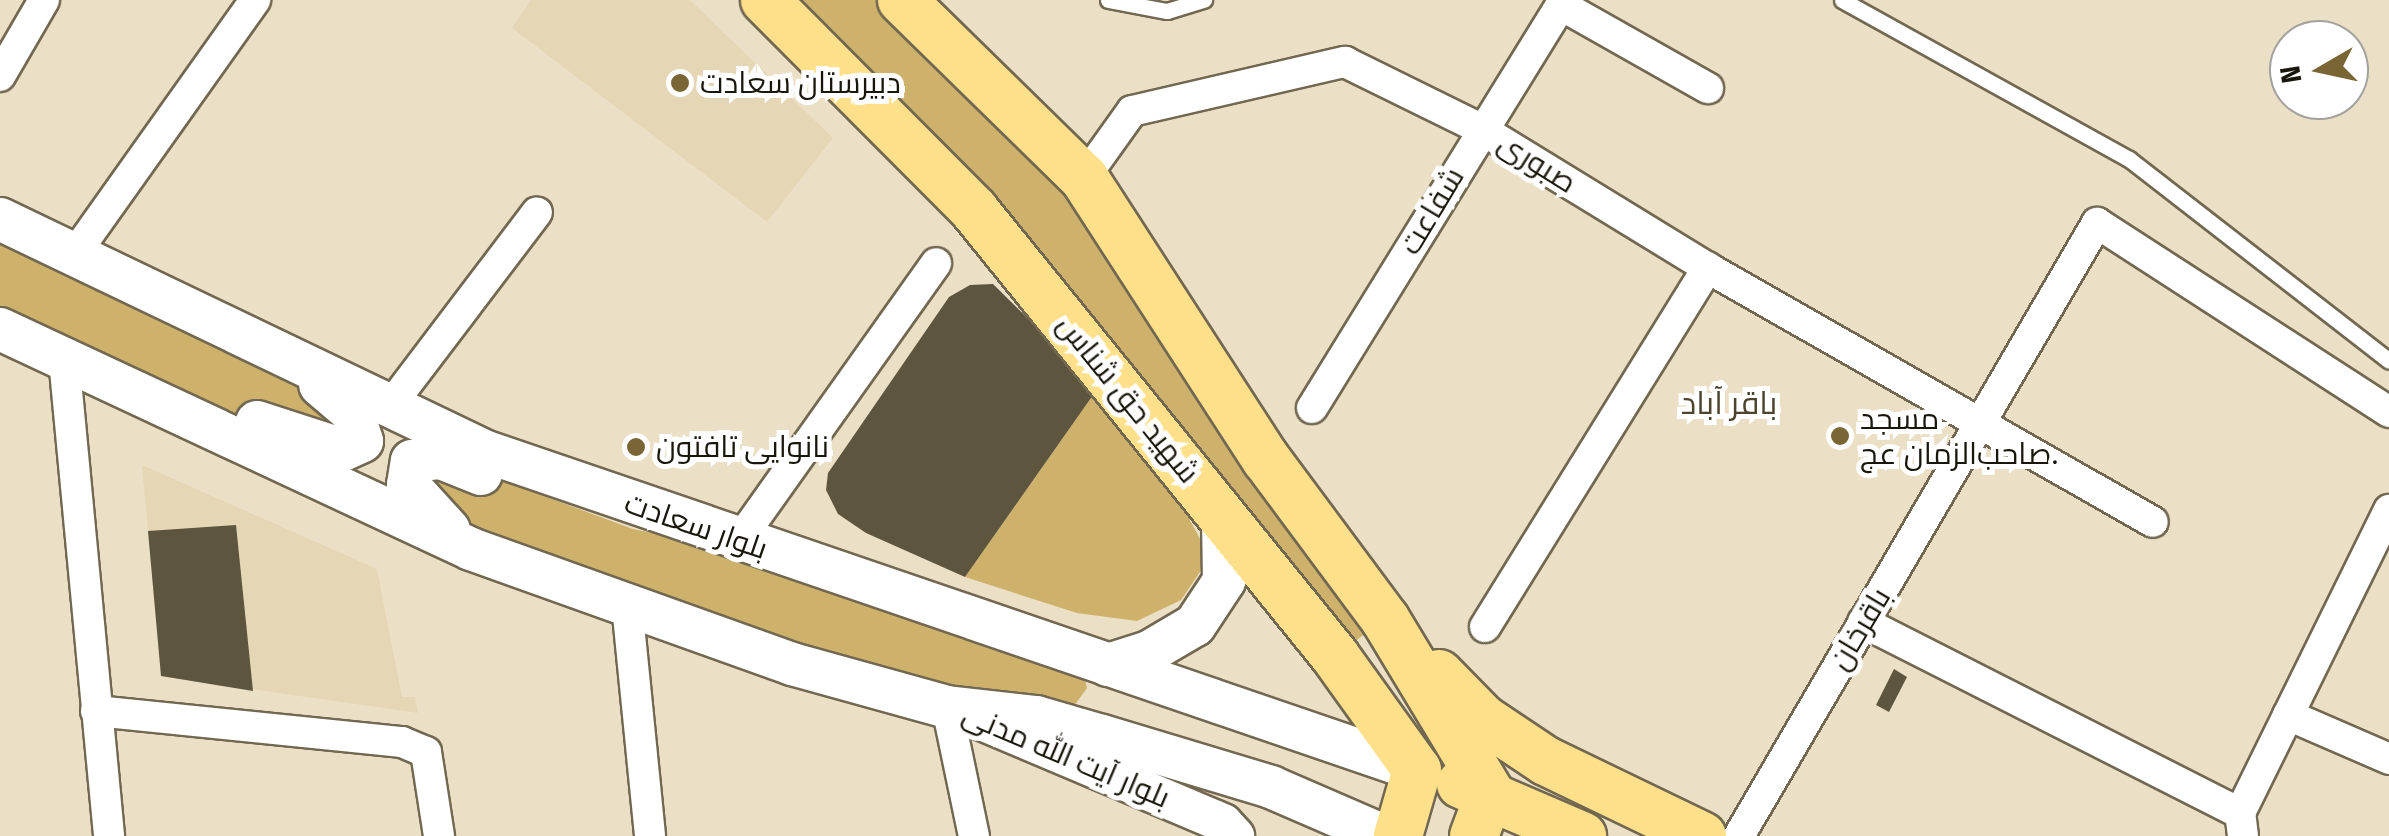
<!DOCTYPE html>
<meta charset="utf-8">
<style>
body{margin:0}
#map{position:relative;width:2389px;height:836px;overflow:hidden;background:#ebe0c6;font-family:"Fira Sans Condensed",Cairo,sans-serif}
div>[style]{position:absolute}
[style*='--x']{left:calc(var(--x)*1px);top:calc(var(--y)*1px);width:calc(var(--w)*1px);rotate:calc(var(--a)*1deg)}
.built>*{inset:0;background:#e5d7b6}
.green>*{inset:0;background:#ceb16b}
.building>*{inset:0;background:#5e553e}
.roads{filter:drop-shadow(2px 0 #726851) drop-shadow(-2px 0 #726851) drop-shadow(0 2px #726851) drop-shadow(0 -2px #726851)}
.service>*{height:15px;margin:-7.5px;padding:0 7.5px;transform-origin:7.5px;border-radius:7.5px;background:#fff}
.minor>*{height:30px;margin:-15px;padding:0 15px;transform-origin:15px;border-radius:15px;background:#fff}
.tertiary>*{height:38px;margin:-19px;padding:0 19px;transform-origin:19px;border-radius:19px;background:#fff}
.secondary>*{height:42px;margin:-21px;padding:0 21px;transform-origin:21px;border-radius:21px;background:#fff}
.primary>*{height:48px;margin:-24px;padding:0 24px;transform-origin:24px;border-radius:24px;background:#fee08a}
.dots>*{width:28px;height:28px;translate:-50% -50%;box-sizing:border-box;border:5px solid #fff;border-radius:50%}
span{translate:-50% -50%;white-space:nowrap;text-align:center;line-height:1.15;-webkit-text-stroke:10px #fff;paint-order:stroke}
.poi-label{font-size:30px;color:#19160c}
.left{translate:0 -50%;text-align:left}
.street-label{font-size:30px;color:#19160c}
.neighbourhood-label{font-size:32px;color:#4d442e}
.north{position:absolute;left:2269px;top:20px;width:100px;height:100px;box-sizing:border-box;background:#fff;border:2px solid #a3a29e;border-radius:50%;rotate:261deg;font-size:28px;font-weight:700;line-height:40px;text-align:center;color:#19160c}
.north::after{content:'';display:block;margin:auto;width:35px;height:45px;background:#796634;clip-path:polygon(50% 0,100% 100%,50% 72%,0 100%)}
</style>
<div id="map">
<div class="built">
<i style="clip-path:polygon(531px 0,690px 0,833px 138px,767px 222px,512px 28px)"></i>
<i style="clip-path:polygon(142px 465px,377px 569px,402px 697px,415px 697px,418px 713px,161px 676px)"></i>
</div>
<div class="green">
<i style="clip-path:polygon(765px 0,902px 0,1084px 178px,1385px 619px,1335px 656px)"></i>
<i style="clip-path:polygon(0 219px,289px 358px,361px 428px,242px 416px,75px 347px,0 329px)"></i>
<i style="clip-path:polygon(1098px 388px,1173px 489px,1205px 548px,1204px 566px,1181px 600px,1137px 621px,1077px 613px,965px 577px)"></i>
<i style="clip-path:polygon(441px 458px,633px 529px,710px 545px,1082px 667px,1087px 688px,1074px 706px,1036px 717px,471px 549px,412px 461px)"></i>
</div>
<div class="building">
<i style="clip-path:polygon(993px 284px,1098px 388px,965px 577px,866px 533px,838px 514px,826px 490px,828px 473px,949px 297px,970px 285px)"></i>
<i style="clip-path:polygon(236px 525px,253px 691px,161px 676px,148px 531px)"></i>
<i style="clip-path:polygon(1894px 669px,1907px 677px,1889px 712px,1876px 705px)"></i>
</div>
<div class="roads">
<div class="service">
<i style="--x:1108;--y:0;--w:60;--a:10.6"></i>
<i style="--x:1167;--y:11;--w:39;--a:-17"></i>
<i style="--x:1842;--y:0;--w:328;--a:29"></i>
<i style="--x:2129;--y:159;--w:329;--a:37.8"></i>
</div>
<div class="minor">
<i style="--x:0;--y:76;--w:88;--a:-59.9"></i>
<i style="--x:1084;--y:178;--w:82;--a:-54.4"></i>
<i style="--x:1132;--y:111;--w:219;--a:-13"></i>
<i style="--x:1345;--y:62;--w:152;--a:26.2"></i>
<i style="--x:1481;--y:129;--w:266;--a:31.5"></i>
<i style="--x:1708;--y:268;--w:512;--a:29.72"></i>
<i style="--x:74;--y:255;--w:313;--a:-54.6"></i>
<i style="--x:64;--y:359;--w:479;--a:84.6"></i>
<i style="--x:390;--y:406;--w:243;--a:-52.8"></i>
<i style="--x:1312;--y:408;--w:474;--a:-58.3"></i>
<i style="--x:1561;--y:5;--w:169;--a:29.5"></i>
<i style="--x:738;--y:542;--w:342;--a:-54.6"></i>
<i style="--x:627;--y:605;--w:232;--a:84.3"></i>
<i style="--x:1863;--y:622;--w:423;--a:26.9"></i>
<i style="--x:1485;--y:627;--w:423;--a:-58.2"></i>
<i style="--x:947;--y:707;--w:132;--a:78.2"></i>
<i style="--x:96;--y:711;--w:308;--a:5.8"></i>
<i style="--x:402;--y:742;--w:26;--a:23"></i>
<i style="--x:426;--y:752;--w:85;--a:81.2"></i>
<i style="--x:2288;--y:715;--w:110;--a:23.5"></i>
<i style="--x:1739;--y:836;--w:710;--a:-59.71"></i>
<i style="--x:2097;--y:223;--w:348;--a:32.9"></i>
<i style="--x:2243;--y:836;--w:23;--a:-97"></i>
<i style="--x:2240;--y:813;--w:338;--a:-63.8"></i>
</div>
<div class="tertiary">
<i style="--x:977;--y:719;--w:267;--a:22.9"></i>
<i style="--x:1223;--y:823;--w:18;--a:47"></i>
</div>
<div class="secondary">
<i style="--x:0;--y:219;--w:537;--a:25.61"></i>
<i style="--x:484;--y:451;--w:986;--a:18.88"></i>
<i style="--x:0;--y:329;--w:520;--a:25.04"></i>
<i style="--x:471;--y:549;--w:341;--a:19.7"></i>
<i style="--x:792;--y:664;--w:161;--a:15.5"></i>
<i style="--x:947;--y:707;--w:90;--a:6.4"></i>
<i style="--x:1036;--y:717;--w:69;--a:16.1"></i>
<i style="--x:1102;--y:736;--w:177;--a:16.8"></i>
<i style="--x:1271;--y:787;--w:123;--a:23.4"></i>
<i style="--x:257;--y:422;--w:90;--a:18"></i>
<i style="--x:343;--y:450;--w:21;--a:-25"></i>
<i style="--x:362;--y:441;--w:29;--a:-108"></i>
<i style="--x:353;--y:413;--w:43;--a:-139.7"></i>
<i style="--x:449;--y:530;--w:61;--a:-132.3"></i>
<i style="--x:408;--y:485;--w:24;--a:-81"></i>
<i style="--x:412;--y:461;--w:29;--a:-6"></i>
<i style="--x:441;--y:458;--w:43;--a:21.8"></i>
<i style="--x:1108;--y:665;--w:43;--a:-17.6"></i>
<i style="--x:1149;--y:652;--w:53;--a:-30.4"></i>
<i style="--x:1195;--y:625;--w:53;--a:-56.6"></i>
<i style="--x:1224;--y:581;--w:63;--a:-90.9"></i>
</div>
<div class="primary">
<i style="--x:765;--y:0;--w:296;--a:45.1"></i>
<i style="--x:974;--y:210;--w:574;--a:51.01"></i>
<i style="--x:1335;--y:656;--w:140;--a:54.3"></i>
<i style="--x:1417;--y:770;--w:69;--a:106.1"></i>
<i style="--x:902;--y:0;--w:255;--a:44.4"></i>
<i style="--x:1084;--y:178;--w:335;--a:57.1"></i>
<i style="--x:1266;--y:459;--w:199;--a:53.4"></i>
<i style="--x:1385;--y:619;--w:203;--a:58.9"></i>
<i style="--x:1490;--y:793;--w:46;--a:110.4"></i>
<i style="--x:1439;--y:674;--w:63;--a:45.6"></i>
<i style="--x:1483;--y:719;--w:76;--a:33.7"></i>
<i style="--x:1546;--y:761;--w:173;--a:25.7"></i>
<i style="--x:1461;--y:784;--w:132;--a:23.3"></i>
</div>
</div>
<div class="dots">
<i style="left:680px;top:83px;background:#796634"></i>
<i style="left:1840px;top:436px;background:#796634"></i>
<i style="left:636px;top:447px;background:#796634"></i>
</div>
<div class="poi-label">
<span class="left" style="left:700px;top:83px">دبیرستان سعادت</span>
<span class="left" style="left:1860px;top:436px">مسجد<br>صاحب‌الزمان عج.</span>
<span class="left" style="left:656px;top:447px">نانوایی تافتون</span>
</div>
<div class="street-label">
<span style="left:1537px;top:163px;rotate:32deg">صبوری</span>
<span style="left:1432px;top:211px;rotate:-59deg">شفاعت</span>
<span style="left:1128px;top:399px;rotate:51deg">شهید حق شناس</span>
<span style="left:696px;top:526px;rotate:19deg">بلوار سعادت</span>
<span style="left:1860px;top:629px;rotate:-59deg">باقرخان</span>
<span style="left:1066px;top:756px;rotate:23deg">بلوار آیت الله مدنی</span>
</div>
<div class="neighbourhood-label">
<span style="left:1729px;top:403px">باقر آباد</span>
</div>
<div class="north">N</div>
</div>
